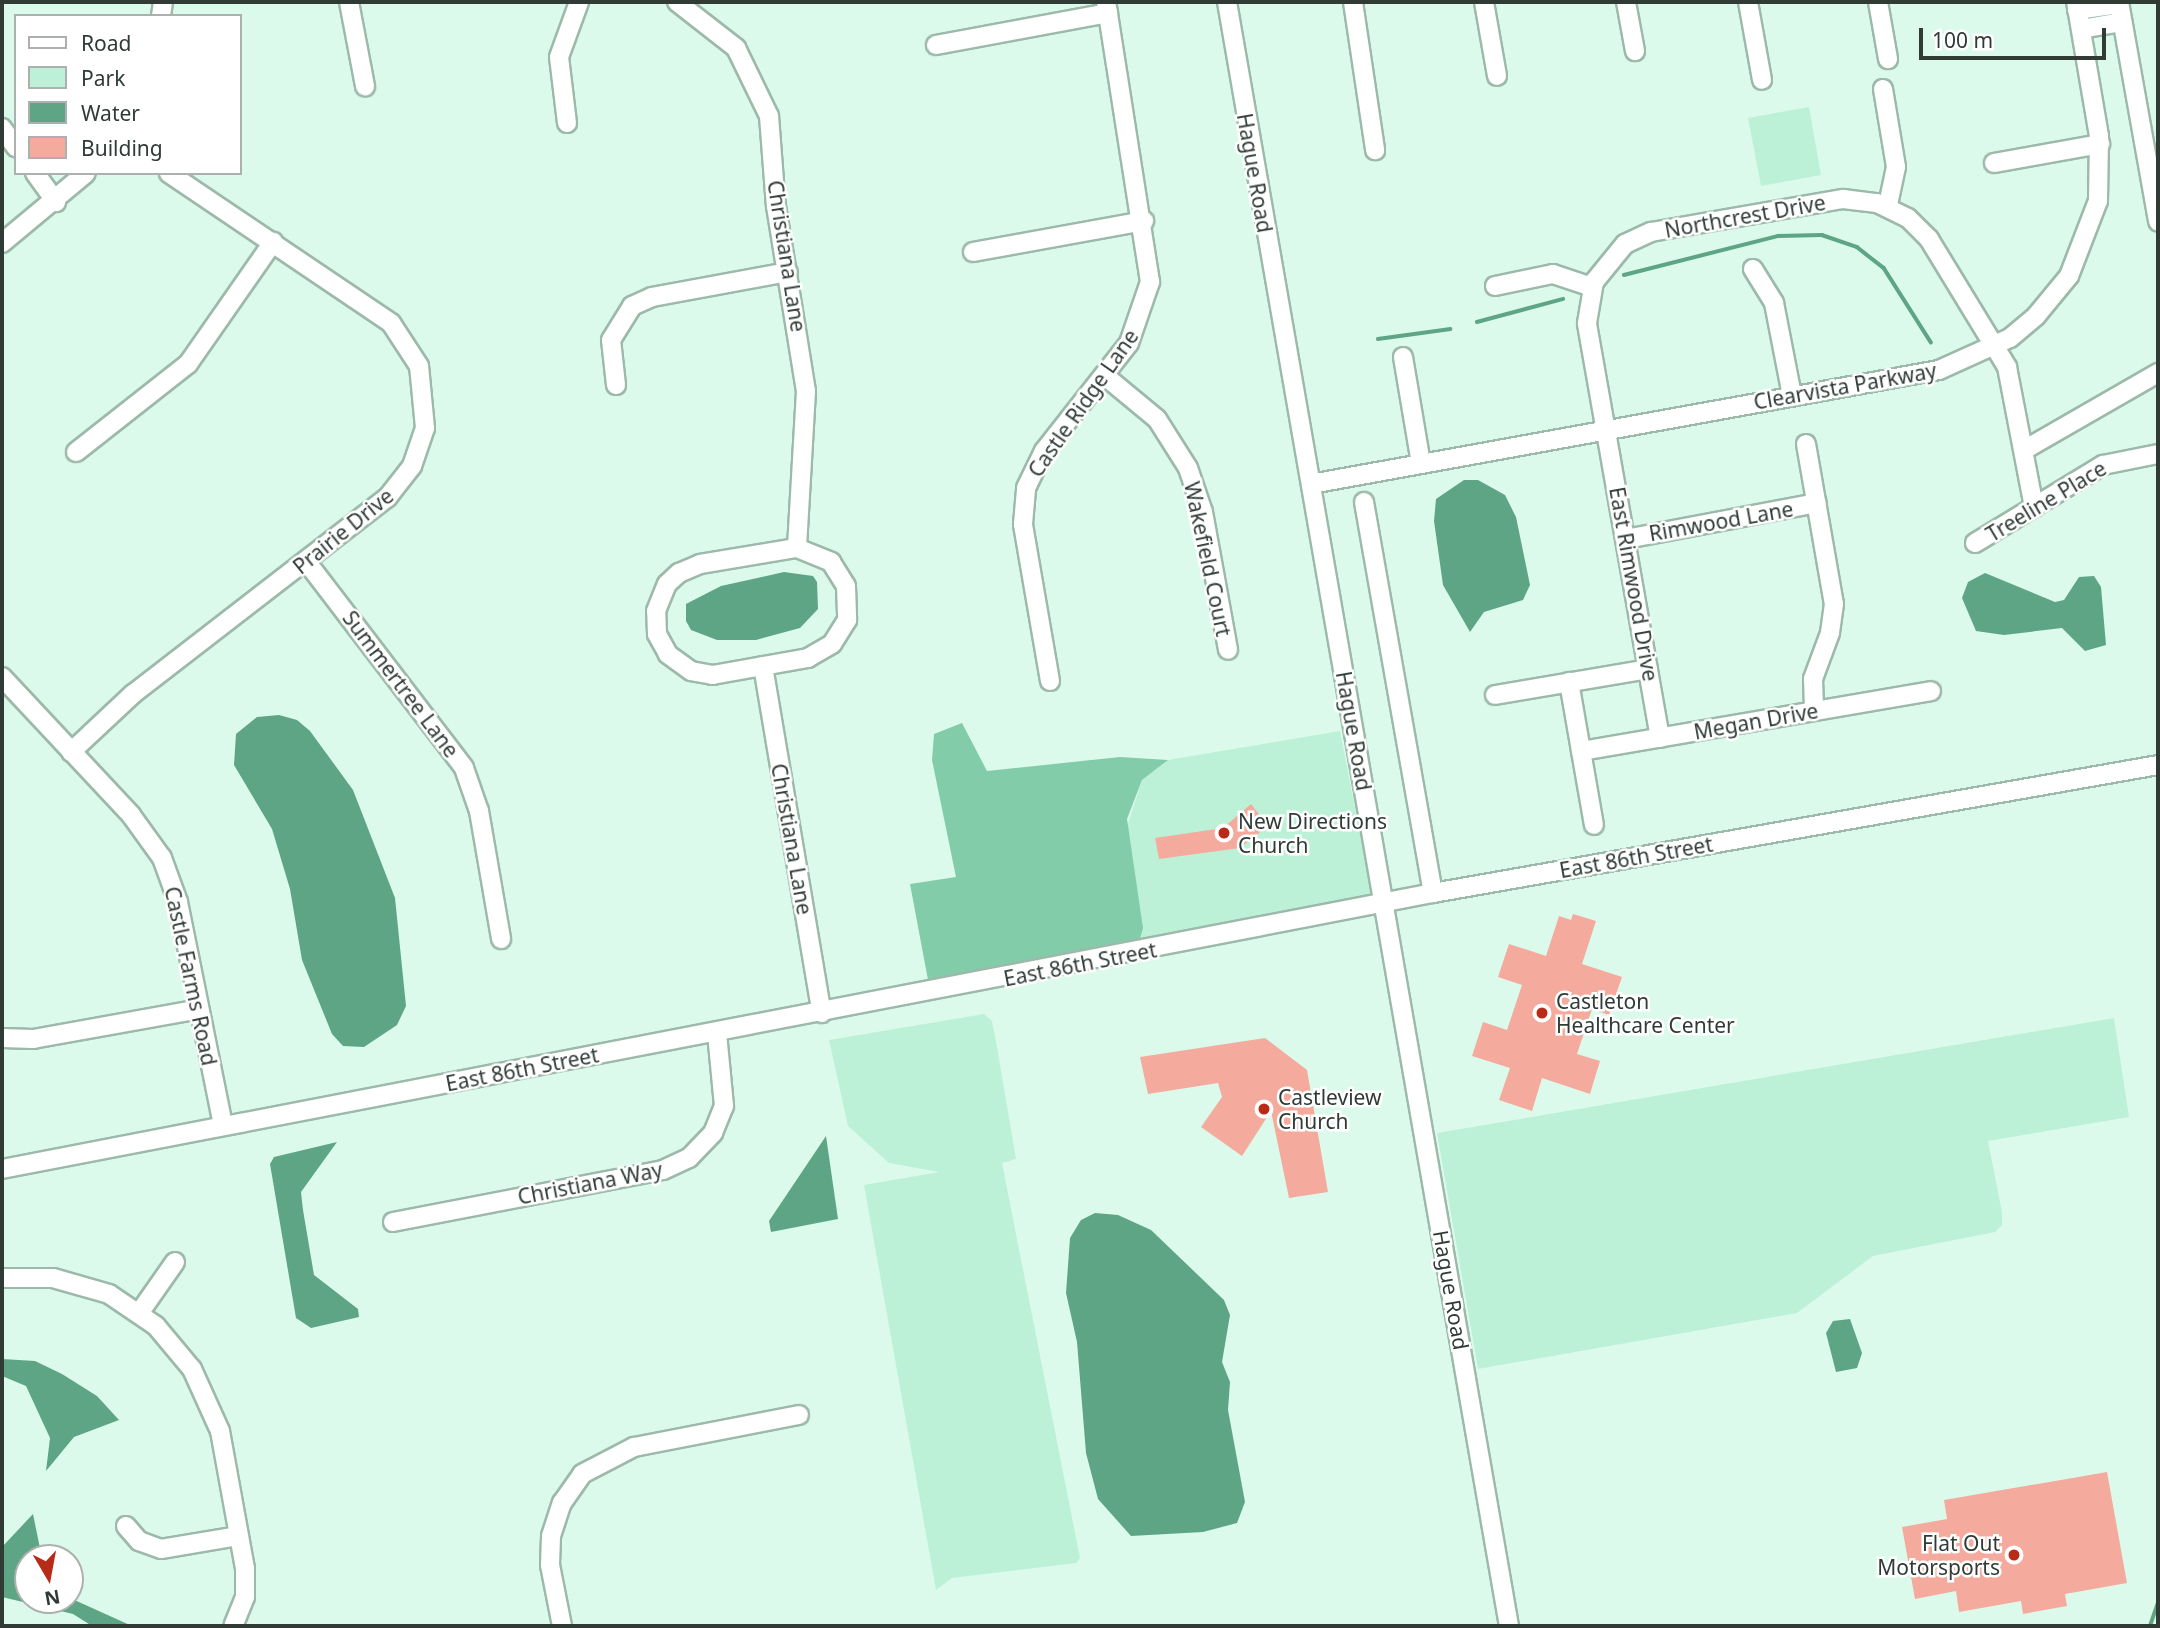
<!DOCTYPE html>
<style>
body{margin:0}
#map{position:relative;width:2160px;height:1628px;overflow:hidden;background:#dcfaeb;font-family:"Noto Sans",sans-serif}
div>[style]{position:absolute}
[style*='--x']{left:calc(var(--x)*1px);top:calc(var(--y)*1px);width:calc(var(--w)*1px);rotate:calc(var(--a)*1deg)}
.green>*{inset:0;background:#bdf1d7}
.forest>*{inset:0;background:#82ccaa}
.water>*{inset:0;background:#5da585}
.stream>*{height:3.5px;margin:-1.75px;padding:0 1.75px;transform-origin:1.75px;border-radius:1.75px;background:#5da585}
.building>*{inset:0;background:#f4ab9d}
.roads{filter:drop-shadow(2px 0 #9cb9aa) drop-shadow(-2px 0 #9cb9aa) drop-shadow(0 2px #9cb9aa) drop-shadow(0 -2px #9cb9aa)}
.minor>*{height:18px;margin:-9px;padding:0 9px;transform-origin:9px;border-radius:9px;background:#fff}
.dots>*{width:19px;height:19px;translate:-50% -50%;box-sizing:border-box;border:4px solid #fff;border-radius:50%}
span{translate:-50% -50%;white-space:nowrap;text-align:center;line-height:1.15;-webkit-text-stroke:5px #fff;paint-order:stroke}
.street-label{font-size:21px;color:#303b36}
.poi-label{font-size:21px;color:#303b36}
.left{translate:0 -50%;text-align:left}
.right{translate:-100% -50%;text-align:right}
.frame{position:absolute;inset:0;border:4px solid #303b36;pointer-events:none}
.legend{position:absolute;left:14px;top:14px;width:228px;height:161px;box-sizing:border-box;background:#fff;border:2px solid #acb1af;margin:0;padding:9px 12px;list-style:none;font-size:21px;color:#303b36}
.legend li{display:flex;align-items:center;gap:14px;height:35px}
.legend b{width:35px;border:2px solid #acb1af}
.north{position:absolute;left:14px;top:1544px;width:70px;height:70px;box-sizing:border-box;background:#fff;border:2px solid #acb1af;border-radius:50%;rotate:170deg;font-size:19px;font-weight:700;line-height:28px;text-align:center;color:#303b36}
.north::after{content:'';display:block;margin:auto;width:24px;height:32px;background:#b82b18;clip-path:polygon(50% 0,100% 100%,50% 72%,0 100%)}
.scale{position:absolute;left:1919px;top:28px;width:187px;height:32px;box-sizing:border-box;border:4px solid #303b36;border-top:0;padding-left:9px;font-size:21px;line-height:24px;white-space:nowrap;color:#303b36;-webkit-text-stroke:5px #fff;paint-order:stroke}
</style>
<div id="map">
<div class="green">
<i style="clip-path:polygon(1809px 107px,1821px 175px,1761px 186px,1748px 118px)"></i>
<i style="clip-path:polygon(1340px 731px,1373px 900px,1139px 942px,1126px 830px,1142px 780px,1168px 760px)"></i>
<i style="clip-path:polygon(984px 1014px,992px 1021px,997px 1047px,1016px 1159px,1002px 1163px,1080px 1558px,1076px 1563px,952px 1578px,936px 1590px,864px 1185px,939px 1172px,889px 1163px,848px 1126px,829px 1040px)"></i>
<i style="clip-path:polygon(2114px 1018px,2129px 1117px,1988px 1141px,2002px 1212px,2002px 1225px,1995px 1232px,1873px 1256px,1797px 1313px,1478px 1369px,1437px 1133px)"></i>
</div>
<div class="forest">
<i style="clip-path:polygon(962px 723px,987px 771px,1120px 757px,1168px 760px,1142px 780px,1127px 819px,1143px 928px,1139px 942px,928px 980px,910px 884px,956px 877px,932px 760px,934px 734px)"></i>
</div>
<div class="water">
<i style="clip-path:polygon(1464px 480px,1478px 480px,1505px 495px,1516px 517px,1530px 585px,1523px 600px,1484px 612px,1470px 632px,1443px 585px,1434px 521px,1436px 499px)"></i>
<i style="clip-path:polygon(784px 572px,813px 576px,817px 582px,818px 609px,800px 628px,756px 640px,717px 640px,691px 630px,686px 621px,686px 604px,721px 586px)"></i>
<i style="clip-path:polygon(1985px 573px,2055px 602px,2064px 600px,2079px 577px,2094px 576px,2101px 587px,2106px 645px,2085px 651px,2062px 628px,2004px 635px,1976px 631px,1962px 598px,1968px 582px)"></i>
<i style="clip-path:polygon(279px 715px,297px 720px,310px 731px,353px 790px,395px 898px,406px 1006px,397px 1025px,364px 1047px,343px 1046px,332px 1034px,302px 960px,290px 889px,272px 829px,234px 765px,236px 734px,257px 717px)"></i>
<i style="clip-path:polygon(826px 1136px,838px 1219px,771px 1232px,769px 1221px)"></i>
<i style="clip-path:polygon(337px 1142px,301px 1192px,303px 1210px,314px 1275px,358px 1309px,359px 1317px,311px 1328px,296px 1318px,270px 1164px,274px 1157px)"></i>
<i style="clip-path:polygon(1095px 1213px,1118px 1215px,1151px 1230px,1224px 1300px,1230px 1315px,1222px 1362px,1230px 1382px,1228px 1410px,1245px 1502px,1237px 1523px,1203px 1532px,1131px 1536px,1098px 1499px,1086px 1453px,1077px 1342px,1066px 1293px,1070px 1238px,1081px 1220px)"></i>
<i style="clip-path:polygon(1850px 1319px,1862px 1353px,1857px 1368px,1836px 1372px,1826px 1333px,1833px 1321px)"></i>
<i style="clip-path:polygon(2px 1359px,35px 1361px,62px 1374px,97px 1396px,119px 1420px,74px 1437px,46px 1471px,50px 1438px,26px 1386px,2px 1376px)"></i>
<i style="clip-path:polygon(33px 1514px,42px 1558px,28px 1558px,28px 1600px,70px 1598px,132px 1626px,92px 1626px,73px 1614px,2px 1597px,2px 1547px)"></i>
</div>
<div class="stream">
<i style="--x:1624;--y:275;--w:159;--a:-14.2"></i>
<i style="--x:1778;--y:236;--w:44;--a:-1.3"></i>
<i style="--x:1822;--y:235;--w:37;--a:19"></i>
<i style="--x:1857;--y:247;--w:34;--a:38"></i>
<i style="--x:1884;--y:268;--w:88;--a:57.6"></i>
<i style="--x:1477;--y:322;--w:89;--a:-15"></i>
<i style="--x:1378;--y:339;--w:73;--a:-7.9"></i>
<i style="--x:2150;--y:1626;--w:24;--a:-71"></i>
</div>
<div class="building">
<i style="clip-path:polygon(1251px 804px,1268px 826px,1240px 848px,1159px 859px,1155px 838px,1223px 828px)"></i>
<i style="clip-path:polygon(1573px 914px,1596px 921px,1582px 964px,1622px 977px,1609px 1015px,1592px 1009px,1577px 1054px,1600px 1061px,1590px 1094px,1542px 1078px,1532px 1111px,1499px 1100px,1510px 1068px,1472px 1056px,1483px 1022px,1507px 1030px,1522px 985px,1498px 977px,1509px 944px,1546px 956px,1559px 916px,1571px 920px)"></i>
<i style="clip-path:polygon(1265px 1038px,1307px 1070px,1328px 1192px,1289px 1198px,1271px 1111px,1242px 1156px,1201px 1127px,1222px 1097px,1218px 1083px,1148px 1094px,1140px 1057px)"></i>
<i style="clip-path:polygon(2107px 1472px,2127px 1583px,2065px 1594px,2067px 1606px,2023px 1614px,2021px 1601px,1959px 1612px,1956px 1591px,1915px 1599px,1902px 1527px,1947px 1519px,1944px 1500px)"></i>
</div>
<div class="roads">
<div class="minor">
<i style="--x:349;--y:2;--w:86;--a:79.2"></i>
<i style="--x:677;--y:2;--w:75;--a:37.9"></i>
<i style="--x:736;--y:48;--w:76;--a:64.1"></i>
<i style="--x:769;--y:116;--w:90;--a:85.6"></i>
<i style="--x:776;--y:206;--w:187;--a:80.8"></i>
<i style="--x:806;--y:391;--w:157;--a:93.3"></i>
<i style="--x:1227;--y:2;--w:1648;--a:80.15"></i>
<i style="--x:1353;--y:2;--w:150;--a:81.5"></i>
<i style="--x:1484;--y:2;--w:75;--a:80"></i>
<i style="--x:1626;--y:2;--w:50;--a:79.6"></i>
<i style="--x:1748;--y:2;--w:79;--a:79.8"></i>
<i style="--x:1878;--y:2;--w:58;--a:80"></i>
<i style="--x:2119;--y:2;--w:223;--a:79.9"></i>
<i style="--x:2077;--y:10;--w:42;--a:-8.1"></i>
<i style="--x:161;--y:16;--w:14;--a:-82"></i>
<i style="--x:2081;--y:29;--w:42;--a:-9.7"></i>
<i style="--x:936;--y:45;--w:175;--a:-10.5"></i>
<i style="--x:1883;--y:89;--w:79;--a:80.5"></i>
<i style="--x:1896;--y:167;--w:40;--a:102"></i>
<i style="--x:567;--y:123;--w:66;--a:-96.9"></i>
<i style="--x:559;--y:57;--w:59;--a:-70"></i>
<i style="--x:2;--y:128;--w:24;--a:54"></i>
<i style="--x:1994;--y:163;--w:108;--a:-10.2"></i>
<i style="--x:35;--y:173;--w:36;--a:54"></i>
<i style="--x:2;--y:243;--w:109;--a:-39.8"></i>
<i style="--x:973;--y:252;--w:174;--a:-10.3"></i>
<i style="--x:1753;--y:269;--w:40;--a:58"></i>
<i style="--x:1774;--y:303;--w:95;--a:79"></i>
<i style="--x:1495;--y:286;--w:59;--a:-11.7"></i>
<i style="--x:1553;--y:274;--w:41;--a:18.4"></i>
<i style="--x:1403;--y:357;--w:108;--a:80.4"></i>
<i style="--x:1105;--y:376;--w:67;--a:39.6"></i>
<i style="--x:1157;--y:419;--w:58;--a:57.7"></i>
<i style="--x:1188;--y:468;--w:46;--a:71.2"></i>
<i style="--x:1203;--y:512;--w:140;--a:79.7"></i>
<i style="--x:616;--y:385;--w:45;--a:-96.3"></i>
<i style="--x:611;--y:340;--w:40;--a:-58"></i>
<i style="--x:632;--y:306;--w:22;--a:-24"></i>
<i style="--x:652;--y:297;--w:138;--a:-10.4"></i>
<i style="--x:1806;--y:444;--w:162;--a:80.1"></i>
<i style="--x:1834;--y:604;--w:29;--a:98"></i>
<i style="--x:1830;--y:633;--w:49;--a:110.3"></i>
<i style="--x:1813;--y:679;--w:32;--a:88"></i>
<i style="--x:2024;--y:450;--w:155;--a:-29.9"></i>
<i style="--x:76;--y:452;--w:142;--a:-38.2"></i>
<i style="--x:188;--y:364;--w:149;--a:-55.1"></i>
<i style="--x:1311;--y:484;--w:638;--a:-10.29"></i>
<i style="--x:1939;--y:370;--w:78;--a:-24.3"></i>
<i style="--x:2010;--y:338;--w:34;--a:-40"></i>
<i style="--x:2036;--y:316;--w:52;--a:-50.5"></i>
<i style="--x:2069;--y:276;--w:80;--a:-68.9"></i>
<i style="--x:2098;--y:201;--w:65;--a:-89.1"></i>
<i style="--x:2099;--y:136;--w:136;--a:-99.7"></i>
<i style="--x:1364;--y:502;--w:397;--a:80"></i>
<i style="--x:1626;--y:539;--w:194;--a:-10.7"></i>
<i style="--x:1975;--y:543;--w:150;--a:-31.4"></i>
<i style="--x:2103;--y:465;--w:56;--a:-11.3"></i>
<i style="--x:797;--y:548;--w:37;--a:22"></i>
<i style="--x:831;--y:562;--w:28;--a:58"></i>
<i style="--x:846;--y:586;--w:34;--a:88"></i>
<i style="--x:847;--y:620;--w:28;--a:122"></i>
<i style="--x:832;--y:644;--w:28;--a:150"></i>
<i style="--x:808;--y:658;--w:97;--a:169.9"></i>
<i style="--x:713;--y:675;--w:22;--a:-170"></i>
<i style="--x:691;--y:671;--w:29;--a:-144"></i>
<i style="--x:668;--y:654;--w:23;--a:-119"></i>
<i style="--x:657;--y:634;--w:23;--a:-92"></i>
<i style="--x:656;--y:611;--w:29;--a:-68"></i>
<i style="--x:667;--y:584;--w:16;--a:-43"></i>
<i style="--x:679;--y:573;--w:23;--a:-23"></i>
<i style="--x:700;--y:564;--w:98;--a:-9.4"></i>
<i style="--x:306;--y:561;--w:260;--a:52.6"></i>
<i style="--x:464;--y:768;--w:46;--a:70.8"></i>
<i style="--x:479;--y:811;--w:130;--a:80.2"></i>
<i style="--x:763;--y:666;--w:352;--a:80.4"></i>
<i style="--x:2;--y:677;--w:189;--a:46.9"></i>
<i style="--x:131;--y:815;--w:53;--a:54.2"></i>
<i style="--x:162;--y:858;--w:47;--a:70"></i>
<i style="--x:178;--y:902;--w:228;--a:78.6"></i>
<i style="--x:1050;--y:681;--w:159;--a:-99.8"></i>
<i style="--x:1023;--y:524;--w:36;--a:-85"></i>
<i style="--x:1026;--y:488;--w:41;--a:-64.1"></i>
<i style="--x:1044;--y:451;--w:137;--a:-51.8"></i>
<i style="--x:1129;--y:343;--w:65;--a:-71"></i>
<i style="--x:1150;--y:282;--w:283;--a:-98.9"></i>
<i style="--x:1569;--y:682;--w:145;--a:80.1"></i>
<i style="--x:1495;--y:695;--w:155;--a:-9.6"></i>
<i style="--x:1660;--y:738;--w:421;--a:-100"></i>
<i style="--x:1587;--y:323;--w:42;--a:-80.3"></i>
<i style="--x:1594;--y:282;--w:49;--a:-50.8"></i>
<i style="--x:1625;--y:244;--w:29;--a:-25"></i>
<i style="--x:1651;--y:232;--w:195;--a:-9.8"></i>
<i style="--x:1843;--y:199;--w:34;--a:7"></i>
<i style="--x:1877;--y:203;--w:34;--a:26"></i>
<i style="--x:1908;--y:218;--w:30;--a:45"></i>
<i style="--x:1929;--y:239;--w:150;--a:58.6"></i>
<i style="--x:2007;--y:367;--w:143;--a:79.1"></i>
<i style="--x:1581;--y:751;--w:355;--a:-9.7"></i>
<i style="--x:71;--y:752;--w:85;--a:-43.1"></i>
<i style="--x:133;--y:694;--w:321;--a:-37.7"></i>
<i style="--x:387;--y:498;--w:41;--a:-52"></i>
<i style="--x:412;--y:466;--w:40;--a:-71.1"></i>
<i style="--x:425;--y:428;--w:62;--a:-95.5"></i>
<i style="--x:419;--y:366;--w:51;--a:-123.1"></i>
<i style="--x:391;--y:323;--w:268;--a:-146"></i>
<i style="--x:2;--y:1038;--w:31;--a:2"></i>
<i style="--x:33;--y:1039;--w:169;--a:-10.2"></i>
<i style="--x:2;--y:1169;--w:1457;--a:-10.92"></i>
<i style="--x:1433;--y:893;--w:736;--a:-10.01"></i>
<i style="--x:393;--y:1222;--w:275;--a:-10.9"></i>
<i style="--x:663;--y:1170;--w:29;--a:-25"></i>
<i style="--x:689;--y:1158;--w:35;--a:-46"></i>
<i style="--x:713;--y:1133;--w:29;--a:-68"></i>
<i style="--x:724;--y:1106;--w:73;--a:-95.5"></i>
<i style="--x:2;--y:1278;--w:51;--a:0"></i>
<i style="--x:53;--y:1278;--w:58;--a:15.9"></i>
<i style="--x:109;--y:1294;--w:57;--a:34.2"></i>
<i style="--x:156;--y:1326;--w:56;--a:50.1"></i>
<i style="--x:192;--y:1369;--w:68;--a:65.7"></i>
<i style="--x:220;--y:1431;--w:139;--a:79.7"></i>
<i style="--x:245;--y:1568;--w:29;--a:90"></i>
<i style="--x:245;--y:1597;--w:31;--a:112"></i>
<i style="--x:140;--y:1312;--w:61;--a:-55"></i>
<i style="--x:126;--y:1526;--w:20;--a:49"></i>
<i style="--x:139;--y:1541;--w:23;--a:20"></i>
<i style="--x:161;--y:1549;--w:79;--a:-9.5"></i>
<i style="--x:562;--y:1626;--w:62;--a:-101.1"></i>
<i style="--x:550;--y:1565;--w:29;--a:-88"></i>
<i style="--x:551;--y:1536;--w:35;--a:-72"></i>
<i style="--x:562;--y:1503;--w:35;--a:-55"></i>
<i style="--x:582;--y:1474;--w:59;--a:-27.4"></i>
<i style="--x:634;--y:1447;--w:168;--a:-11"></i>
</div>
</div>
<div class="dots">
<i style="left:1224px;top:833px;background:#b82b18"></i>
<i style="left:1542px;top:1013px;background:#b82b18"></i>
<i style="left:1264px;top:1109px;background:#b82b18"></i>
<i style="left:2014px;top:1555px;background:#b82b18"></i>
</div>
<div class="street-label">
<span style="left:1255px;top:173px;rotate:80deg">Hague Road</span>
<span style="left:1745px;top:216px;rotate:-10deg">Northcrest Drive</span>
<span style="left:787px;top:256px;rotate:81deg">Christiana Lane</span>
<span style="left:1845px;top:386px;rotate:-10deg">Clearvista Parkway</span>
<span style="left:1083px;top:403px;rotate:-55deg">Castle Ridge Lane</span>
<span style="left:2046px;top:501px;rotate:-31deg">Treeline Place</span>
<span style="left:1721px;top:521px;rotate:-10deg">Rimwood Lane</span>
<span style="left:343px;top:531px;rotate:-39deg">Prairie Drive</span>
<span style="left:1208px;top:559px;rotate:78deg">Wakefield Court</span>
<span style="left:1634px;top:584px;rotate:80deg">East Rimwood Drive</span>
<span style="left:401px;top:684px;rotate:53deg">Summertree Lane</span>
<span style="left:1756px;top:721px;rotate:-10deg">Megan Drive</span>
<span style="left:1354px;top:731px;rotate:80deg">Hague Road</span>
<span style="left:792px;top:839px;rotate:80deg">Christiana Lane</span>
<span style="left:1636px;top:857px;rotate:-10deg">East 86th Street</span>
<span style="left:1080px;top:964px;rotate:-11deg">East 86th Street</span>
<span style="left:191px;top:976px;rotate:78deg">Castle Farms Road</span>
<span style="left:522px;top:1069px;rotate:-11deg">East 86th Street</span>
<span style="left:590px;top:1183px;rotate:-11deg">Christiana Way</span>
<span style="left:1451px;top:1290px;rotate:80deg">Hague Road</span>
</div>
<div class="poi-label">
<span class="left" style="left:1238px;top:833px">New Directions<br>Church</span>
<span class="left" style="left:1556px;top:1013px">Castleton<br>Healthcare Center</span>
<span class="left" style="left:1278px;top:1109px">Castleview<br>Church</span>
<span class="right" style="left:2000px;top:1555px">Flat Out<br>Motorsports</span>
</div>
<div class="frame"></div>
<ul class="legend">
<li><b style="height:9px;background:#fff"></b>Road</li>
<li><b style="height:19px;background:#bdf1d7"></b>Park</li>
<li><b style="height:19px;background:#5da585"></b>Water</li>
<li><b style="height:19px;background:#f4ab9d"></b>Building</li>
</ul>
<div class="north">N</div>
<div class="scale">100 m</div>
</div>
